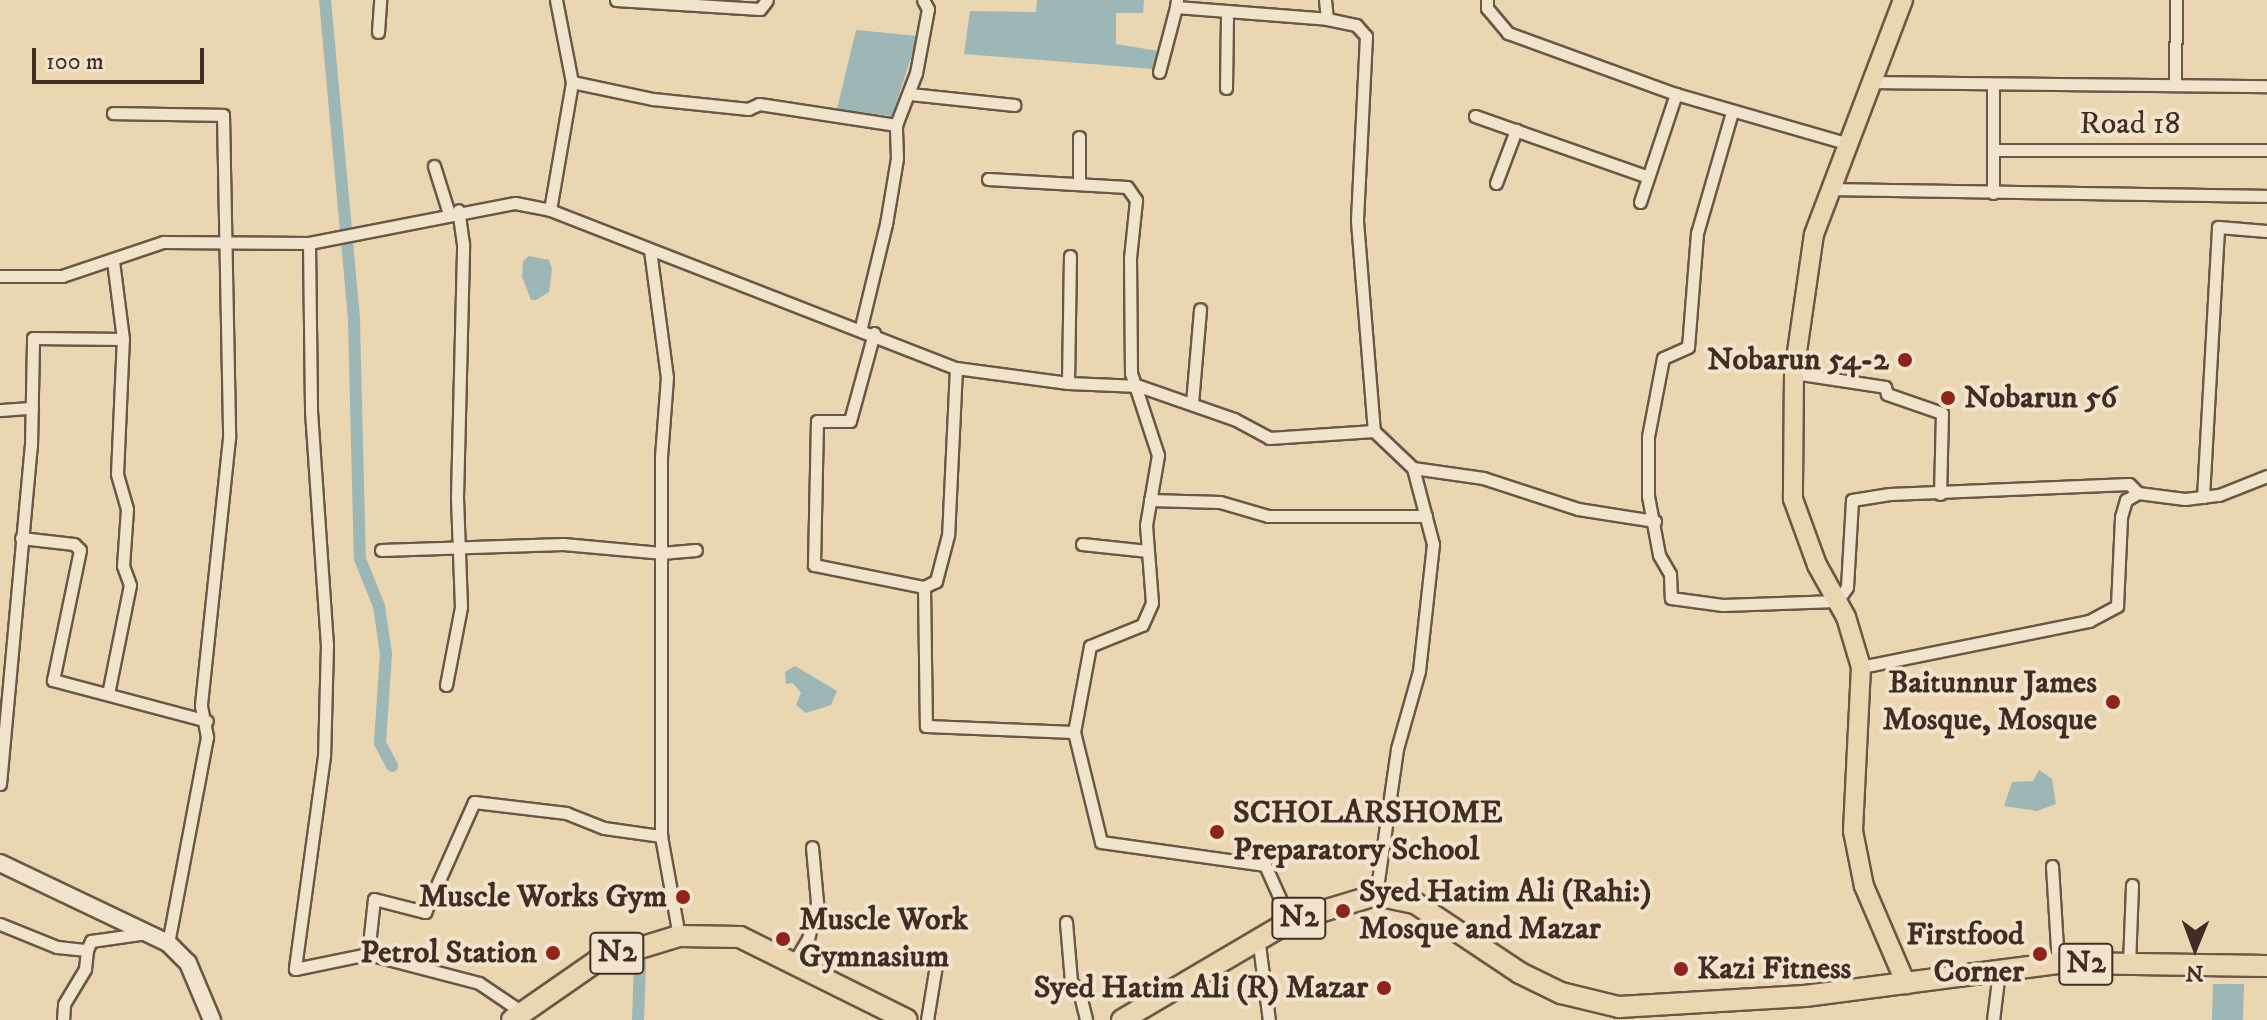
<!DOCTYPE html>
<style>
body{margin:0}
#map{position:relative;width:2267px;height:1020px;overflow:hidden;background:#ead6b1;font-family:"IM FELL DW Pica",serif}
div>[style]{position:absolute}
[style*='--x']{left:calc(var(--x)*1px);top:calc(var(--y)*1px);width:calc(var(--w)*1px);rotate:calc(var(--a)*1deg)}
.water>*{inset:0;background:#9cb7b6}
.canal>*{height:12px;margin:-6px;padding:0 6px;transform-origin:6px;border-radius:6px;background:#9cb7b6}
.roads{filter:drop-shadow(2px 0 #6b5746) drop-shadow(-2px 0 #6b5746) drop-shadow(0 2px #6b5746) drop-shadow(0 -2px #6b5746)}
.street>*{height:11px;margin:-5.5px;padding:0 5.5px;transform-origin:5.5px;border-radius:5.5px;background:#f1e4cc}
.secondary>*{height:16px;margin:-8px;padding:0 8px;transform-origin:8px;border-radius:8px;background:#f1e4cc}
.primary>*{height:18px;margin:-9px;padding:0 9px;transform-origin:9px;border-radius:9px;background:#ead6b1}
.highway>*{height:20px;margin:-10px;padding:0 10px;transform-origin:10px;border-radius:10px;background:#ead6b1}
.dots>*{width:22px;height:22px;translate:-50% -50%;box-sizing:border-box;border:4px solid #f1e4cc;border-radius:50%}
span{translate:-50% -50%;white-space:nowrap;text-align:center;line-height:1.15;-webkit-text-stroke:8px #f1e4cc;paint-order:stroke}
.shield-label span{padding:2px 6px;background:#f1e4cc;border:2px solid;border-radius:6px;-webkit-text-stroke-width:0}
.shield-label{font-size:30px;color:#412d23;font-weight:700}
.street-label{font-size:32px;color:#412d23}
.poi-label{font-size:32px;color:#412d23;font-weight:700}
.right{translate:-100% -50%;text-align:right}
.left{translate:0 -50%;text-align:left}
.north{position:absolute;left:2155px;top:908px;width:80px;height:80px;-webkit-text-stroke:6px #f1e4cc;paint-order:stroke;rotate:181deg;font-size:22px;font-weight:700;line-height:32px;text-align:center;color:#412d23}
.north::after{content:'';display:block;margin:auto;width:28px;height:36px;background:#412d23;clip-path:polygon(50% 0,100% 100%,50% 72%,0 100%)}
.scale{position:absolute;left:32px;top:48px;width:172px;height:36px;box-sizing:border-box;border:4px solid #412d23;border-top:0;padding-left:10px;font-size:24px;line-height:28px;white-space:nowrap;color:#412d23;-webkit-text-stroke:6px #f1e4cc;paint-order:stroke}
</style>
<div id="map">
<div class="water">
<i style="clip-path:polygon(1037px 0,1144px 0,1143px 13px,1116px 13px,1116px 44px,1158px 51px,1154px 69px,964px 54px,970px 11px,1036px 12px)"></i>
<i style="clip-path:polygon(856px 30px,918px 36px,892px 116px,837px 109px)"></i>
<i style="clip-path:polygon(529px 256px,549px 260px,552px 269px,549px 292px,536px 300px,531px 300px,522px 277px,523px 261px)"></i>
<i style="clip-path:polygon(795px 666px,837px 691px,831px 705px,806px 713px,796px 705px,801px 693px,793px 683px,786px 684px,785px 672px)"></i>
<i style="clip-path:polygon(2039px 770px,2052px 779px,2056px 804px,2037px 811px,2004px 806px,2012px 782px,2033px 781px)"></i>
<i style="clip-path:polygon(2213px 984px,2244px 984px,2243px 1020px,2212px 1020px)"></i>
</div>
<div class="canal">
<i style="--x:325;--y:0;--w:321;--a:84.8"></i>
<i style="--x:354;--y:320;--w:239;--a:88.6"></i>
<i style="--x:360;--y:559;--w:51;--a:68"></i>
<i style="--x:379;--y:606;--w:49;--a:81.7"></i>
<i style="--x:386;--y:654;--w:89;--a:93.9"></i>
<i style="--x:380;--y:743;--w:26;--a:62"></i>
<i style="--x:638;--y:1020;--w:57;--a:-88"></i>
</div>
<div class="roads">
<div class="street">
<i style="--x:556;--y:0;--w:84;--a:79"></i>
<i style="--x:572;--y:82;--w:83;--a:11.9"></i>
<i style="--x:653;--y:99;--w:96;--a:6"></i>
<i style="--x:748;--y:109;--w:12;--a:-24"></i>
<i style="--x:759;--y:104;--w:139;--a:8.7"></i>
<i style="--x:616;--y:0;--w:144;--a:3.6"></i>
<i style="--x:760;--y:9;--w:11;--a:-52"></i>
<i style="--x:1177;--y:0;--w:7;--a:98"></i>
<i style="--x:1176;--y:7;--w:151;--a:4.5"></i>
<i style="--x:1325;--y:0;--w:19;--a:84"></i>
<i style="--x:1327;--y:19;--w:30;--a:12"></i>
<i style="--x:1356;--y:25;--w:15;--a:48"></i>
<i style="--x:1366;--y:36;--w:185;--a:92.8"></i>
<i style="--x:1357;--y:221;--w:211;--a:85.4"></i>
<i style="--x:1374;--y:431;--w:54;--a:43.5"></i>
<i style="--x:1413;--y:468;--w:79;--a:75.3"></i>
<i style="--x:1433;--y:544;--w:128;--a:96.3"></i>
<i style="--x:1419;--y:671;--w:81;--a:105.8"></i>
<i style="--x:1397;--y:749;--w:148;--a:98.2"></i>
<i style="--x:1487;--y:0;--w:8;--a:90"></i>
<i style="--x:1487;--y:8;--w:33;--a:50"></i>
<i style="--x:1508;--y:33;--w:179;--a:20"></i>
<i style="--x:1676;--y:94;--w:180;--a:16.1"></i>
<i style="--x:378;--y:32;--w:32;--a:-86"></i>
<i style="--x:1159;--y:72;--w:67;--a:-75.3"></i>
<i style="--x:1873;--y:82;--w:394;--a:0.6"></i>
<i style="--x:1993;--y:84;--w:109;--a:90"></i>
<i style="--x:2175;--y:85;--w:85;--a:-89.3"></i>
<i style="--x:1226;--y:88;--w:75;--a:-89.2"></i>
<i style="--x:910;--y:94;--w:105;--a:6"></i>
<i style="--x:1732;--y:112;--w:126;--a:106.1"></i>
<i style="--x:1697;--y:233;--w:114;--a:94.5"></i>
<i style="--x:1688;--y:347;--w:27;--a:156"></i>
<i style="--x:1663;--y:358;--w:80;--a:100.8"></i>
<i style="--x:1648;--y:437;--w:59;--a:90"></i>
<i style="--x:1648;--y:496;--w:60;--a:79.4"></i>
<i style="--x:1659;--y:555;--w:22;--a:60"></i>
<i style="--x:1670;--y:574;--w:24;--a:88"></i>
<i style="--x:1671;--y:598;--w:52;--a:7.7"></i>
<i style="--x:1723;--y:605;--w:114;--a:-2"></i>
<i style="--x:1837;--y:601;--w:17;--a:-54"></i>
<i style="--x:1847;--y:587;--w:87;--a:-86.7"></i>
<i style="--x:1852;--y:500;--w:38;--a:-9"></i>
<i style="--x:1890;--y:494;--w:239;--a:-2.4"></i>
<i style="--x:2129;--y:484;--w:13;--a:45"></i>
<i style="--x:2138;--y:493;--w:47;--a:7.3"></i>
<i style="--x:2185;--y:499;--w:34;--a:-7"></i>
<i style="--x:2219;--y:495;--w:52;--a:-21.6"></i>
<i style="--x:113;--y:113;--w:110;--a:1"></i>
<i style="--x:223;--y:115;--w:323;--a:88.9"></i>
<i style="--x:229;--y:438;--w:269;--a:96"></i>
<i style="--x:201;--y:706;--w:32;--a:79"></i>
<i style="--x:207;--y:737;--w:210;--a:100.7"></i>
<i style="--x:1475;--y:116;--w:183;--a:19.4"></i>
<i style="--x:1994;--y:150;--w:273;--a:0"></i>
<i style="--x:434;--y:166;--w:50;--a:72.6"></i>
<i style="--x:988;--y:179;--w:139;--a:3.3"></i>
<i style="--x:1127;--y:187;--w:16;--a:55"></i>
<i style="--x:1136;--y:200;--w:58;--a:95.9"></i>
<i style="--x:1130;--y:258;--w:115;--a:89.5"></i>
<i style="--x:1131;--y:373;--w:86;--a:71.8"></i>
<i style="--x:1158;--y:455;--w:71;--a:99.7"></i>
<i style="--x:1146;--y:525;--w:78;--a:85.6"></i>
<i style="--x:1152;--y:603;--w:24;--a:114"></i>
<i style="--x:1142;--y:625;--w:56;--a:158"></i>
<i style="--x:1090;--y:646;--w:87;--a:100.5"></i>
<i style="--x:1496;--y:183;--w:57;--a:-69.3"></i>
<i style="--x:1079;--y:184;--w:47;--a:-90"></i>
<i style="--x:1833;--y:189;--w:434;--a:0.9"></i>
<i style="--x:1640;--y:202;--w:114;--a:-71.6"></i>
<i style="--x:550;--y:210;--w:130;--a:-80.2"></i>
<i style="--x:309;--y:243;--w:168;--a:89.3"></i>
<i style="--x:311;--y:411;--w:234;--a:86.1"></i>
<i style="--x:327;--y:644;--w:112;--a:91.5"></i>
<i style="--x:324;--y:756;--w:215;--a:97.8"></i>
<i style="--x:295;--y:969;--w:75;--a:-11.6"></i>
<i style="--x:368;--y:954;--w:115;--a:14.6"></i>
<i style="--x:479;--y:983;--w:52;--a:34"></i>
<i style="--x:650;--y:250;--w:128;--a:82.4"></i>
<i style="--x:667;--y:377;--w:80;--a:94.3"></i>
<i style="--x:661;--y:457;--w:379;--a:90"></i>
<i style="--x:661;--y:836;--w:102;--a:79.8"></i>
<i style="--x:0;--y:276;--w:62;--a:0"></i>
<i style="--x:62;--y:276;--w:107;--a:-18.6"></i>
<i style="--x:163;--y:242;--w:146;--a:0.4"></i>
<i style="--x:309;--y:243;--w:210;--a:-11"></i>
<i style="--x:515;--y:203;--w:36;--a:11"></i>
<i style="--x:550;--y:210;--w:436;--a:21.3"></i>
<i style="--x:956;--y:368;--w:113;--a:7.6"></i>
<i style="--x:1068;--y:383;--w:71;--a:2.4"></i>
<i style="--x:1139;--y:386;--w:101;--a:19.2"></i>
<i style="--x:1234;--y:419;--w:40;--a:28"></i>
<i style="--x:1269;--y:438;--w:105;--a:-3.8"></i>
<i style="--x:861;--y:327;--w:106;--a:-76.4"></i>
<i style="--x:886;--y:224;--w:67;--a:-80.5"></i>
<i style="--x:897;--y:158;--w:33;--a:-92"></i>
<i style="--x:896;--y:125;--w:56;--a:-69"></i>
<i style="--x:916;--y:73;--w:65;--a:-79.4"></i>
<i style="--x:928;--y:9;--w:10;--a:-119"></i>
<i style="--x:874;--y:333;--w:91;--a:105.3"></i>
<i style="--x:850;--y:421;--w:33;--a:180"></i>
<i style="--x:817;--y:421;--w:144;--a:91.2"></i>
<i style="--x:814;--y:565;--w:112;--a:11.3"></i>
<i style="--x:956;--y:368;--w:167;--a:92.7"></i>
<i style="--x:948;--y:535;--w:48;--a:104.6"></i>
<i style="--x:936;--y:581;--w:13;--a:153"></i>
<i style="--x:924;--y:587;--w:139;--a:89.2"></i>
<i style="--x:926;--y:726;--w:148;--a:2.3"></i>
<i style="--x:1074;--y:732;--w:113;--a:76.2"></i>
<i style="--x:1101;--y:842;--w:166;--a:8"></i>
<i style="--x:1265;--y:865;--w:61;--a:65.9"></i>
<i style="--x:1794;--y:373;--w:92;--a:8.7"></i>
<i style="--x:1885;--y:387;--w:7;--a:74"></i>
<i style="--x:1887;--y:394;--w:58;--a:19.1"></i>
<i style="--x:1942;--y:413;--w:81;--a:91.4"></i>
<i style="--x:1068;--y:383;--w:127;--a:-89.1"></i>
<i style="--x:1192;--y:403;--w:94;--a:-85.1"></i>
<i style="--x:0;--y:410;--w:32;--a:-4"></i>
<i style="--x:1413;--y:468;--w:71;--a:8.1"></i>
<i style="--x:1483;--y:478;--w:100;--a:18.1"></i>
<i style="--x:1578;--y:509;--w:78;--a:8.9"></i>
<i style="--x:2203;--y:497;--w:270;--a:-86.8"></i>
<i style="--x:2218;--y:227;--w:49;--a:4.7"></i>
<i style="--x:1150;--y:500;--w:70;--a:1.6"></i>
<i style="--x:1220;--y:502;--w:50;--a:16.3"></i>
<i style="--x:1268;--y:516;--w:158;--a:0"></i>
<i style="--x:21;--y:538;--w:53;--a:6.5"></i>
<i style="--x:74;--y:544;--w:8;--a:45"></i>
<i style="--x:80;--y:550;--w:133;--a:101.7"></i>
<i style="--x:53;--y:680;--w:159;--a:14.9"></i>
<i style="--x:1082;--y:544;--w:66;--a:6.1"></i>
<i style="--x:381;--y:550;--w:182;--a:-1.9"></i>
<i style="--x:563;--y:544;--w:98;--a:5.2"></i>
<i style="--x:661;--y:553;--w:35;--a:-5"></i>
<i style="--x:1861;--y:667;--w:233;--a:-11.4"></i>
<i style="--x:2089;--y:621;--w:32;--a:-28"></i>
<i style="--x:2117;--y:606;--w:89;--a:-87.4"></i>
<i style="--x:2121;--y:517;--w:18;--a:-74"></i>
<i style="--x:2126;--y:500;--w:14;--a:-30"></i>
<i style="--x:446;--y:685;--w:79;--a:-79.1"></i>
<i style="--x:461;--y:607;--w:110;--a:-92.1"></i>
<i style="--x:457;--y:497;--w:253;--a:-88.6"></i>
<i style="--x:463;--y:244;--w:34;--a:-98"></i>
<i style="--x:108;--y:694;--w:111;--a:-78.6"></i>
<i style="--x:130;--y:585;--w:20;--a:-110"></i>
<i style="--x:123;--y:566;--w:57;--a:-86"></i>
<i style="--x:127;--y:509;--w:36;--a:-106"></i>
<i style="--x:117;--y:474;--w:135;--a:-87.5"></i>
<i style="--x:0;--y:784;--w:339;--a:-84.8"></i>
<i style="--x:31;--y:446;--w:108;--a:-88.9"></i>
<i style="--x:33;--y:338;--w:90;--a:0.6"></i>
<i style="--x:123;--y:339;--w:79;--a:-97.3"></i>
<i style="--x:2052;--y:866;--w:97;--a:86.5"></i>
<i style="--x:1066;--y:922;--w:60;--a:85.2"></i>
<i style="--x:1071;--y:982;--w:12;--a:48"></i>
<i style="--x:1079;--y:991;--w:30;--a:76"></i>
<i style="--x:0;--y:924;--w:61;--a:22"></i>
<i style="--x:57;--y:947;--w:30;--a:6"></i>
<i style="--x:87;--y:950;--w:10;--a:-66"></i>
<i style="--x:91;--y:941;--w:58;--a:-8"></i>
<i style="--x:1258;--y:937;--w:84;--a:82.5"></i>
<i style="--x:368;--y:954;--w:55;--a:-83.8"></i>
<i style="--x:374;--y:899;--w:53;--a:14.3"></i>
<i style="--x:425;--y:912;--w:120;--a:-66"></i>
<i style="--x:474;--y:802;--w:93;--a:6.8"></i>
<i style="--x:566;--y:813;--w:41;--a:21.5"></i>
<i style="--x:604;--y:828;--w:58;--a:8"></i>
<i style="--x:794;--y:962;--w:27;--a:-59"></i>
<i style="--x:808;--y:939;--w:38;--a:-76"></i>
<i style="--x:817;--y:902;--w:55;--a:-95.2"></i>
<i style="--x:2129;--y:964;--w:79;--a:-87.8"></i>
<i style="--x:63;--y:1020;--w:16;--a:-86"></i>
<i style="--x:64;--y:1004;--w:41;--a:-59"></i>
<i style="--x:85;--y:969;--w:19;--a:-84"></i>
<i style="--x:927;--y:1020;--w:56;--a:-80.7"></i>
<i style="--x:1993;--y:1020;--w:48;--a:-82.9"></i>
</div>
<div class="secondary">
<i style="--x:0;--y:863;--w:186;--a:25.5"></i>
<i style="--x:168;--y:943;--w:28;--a:45"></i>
<i style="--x:188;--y:963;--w:62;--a:67.2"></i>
</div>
<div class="primary">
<i style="--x:1903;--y:0;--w:250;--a:110.8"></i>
<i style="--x:1814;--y:234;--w:140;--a:98.2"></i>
<i style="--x:1794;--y:373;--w:126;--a:90.5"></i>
<i style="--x:1793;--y:499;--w:70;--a:70"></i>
<i style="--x:1817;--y:565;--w:60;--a:60.9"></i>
<i style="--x:1846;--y:617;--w:52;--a:73.3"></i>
<i style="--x:1861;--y:667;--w:164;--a:92.8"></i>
<i style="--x:1853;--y:831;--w:56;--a:78.7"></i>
<i style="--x:1864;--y:886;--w:107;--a:66.8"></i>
</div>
<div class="highway">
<i style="--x:512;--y:1020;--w:103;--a:-34.8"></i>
<i style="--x:597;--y:961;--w:86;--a:-17"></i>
<i style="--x:679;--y:936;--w:61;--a:0.9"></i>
<i style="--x:740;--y:937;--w:186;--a:26.4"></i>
<i style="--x:1122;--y:1020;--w:195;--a:-30.5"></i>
<i style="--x:1290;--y:921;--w:90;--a:-16.8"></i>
<i style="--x:1376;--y:895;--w:40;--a:12"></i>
<i style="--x:1415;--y:903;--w:126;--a:33.7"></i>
<i style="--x:1520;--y:973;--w:46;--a:26"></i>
<i style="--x:1561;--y:993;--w:60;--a:13.6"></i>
<i style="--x:1619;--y:1007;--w:186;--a:-3.4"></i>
<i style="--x:1805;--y:996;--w:255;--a:-7.4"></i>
<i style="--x:2058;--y:963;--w:209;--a:0.8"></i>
</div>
</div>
<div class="dots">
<i style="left:1905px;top:360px;background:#8f2418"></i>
<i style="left:1948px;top:398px;background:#8f2418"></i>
<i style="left:2113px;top:702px;background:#8f2418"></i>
<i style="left:1217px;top:832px;background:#8f2418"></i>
<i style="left:683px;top:897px;background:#8f2418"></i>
<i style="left:1343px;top:911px;background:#8f2418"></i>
<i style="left:783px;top:939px;background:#8f2418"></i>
<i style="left:553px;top:953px;background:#8f2418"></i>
<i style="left:2040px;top:954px;background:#8f2418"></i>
<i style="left:1681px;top:969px;background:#8f2418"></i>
<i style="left:1384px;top:988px;background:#8f2418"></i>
</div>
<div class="shield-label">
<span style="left:1299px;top:918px">N2</span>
<span style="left:617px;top:953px">N2</span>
<span style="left:2086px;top:964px">N2</span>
</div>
<div class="street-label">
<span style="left:2130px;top:124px">Road 18</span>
</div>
<div class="poi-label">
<span class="right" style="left:1889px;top:360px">Nobarun 54-2</span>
<span class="left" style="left:1964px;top:398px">Nobarun 56</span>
<span class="right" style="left:2097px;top:702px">Baitunnur James<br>Mosque, Mosque</span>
<span class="left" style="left:1233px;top:832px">SCHOLARSHOME<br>Preparatory School</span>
<span class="left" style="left:1359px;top:911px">Syed Hatim Ali (Rahi:)<br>Mosque and Mazar</span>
<span class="right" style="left:667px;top:897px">Muscle Works Gym</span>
<span class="left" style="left:799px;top:939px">Muscle Work<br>Gymnasium</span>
<span class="right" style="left:2024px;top:954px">Firstfood<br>Corner</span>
<span class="right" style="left:537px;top:953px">Petrol Station</span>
<span class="left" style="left:1697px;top:969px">Kazi Fitness</span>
<span class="right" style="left:1368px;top:988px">Syed Hatim Ali (R) Mazar</span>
</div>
<div class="north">N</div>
<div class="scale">100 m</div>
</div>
